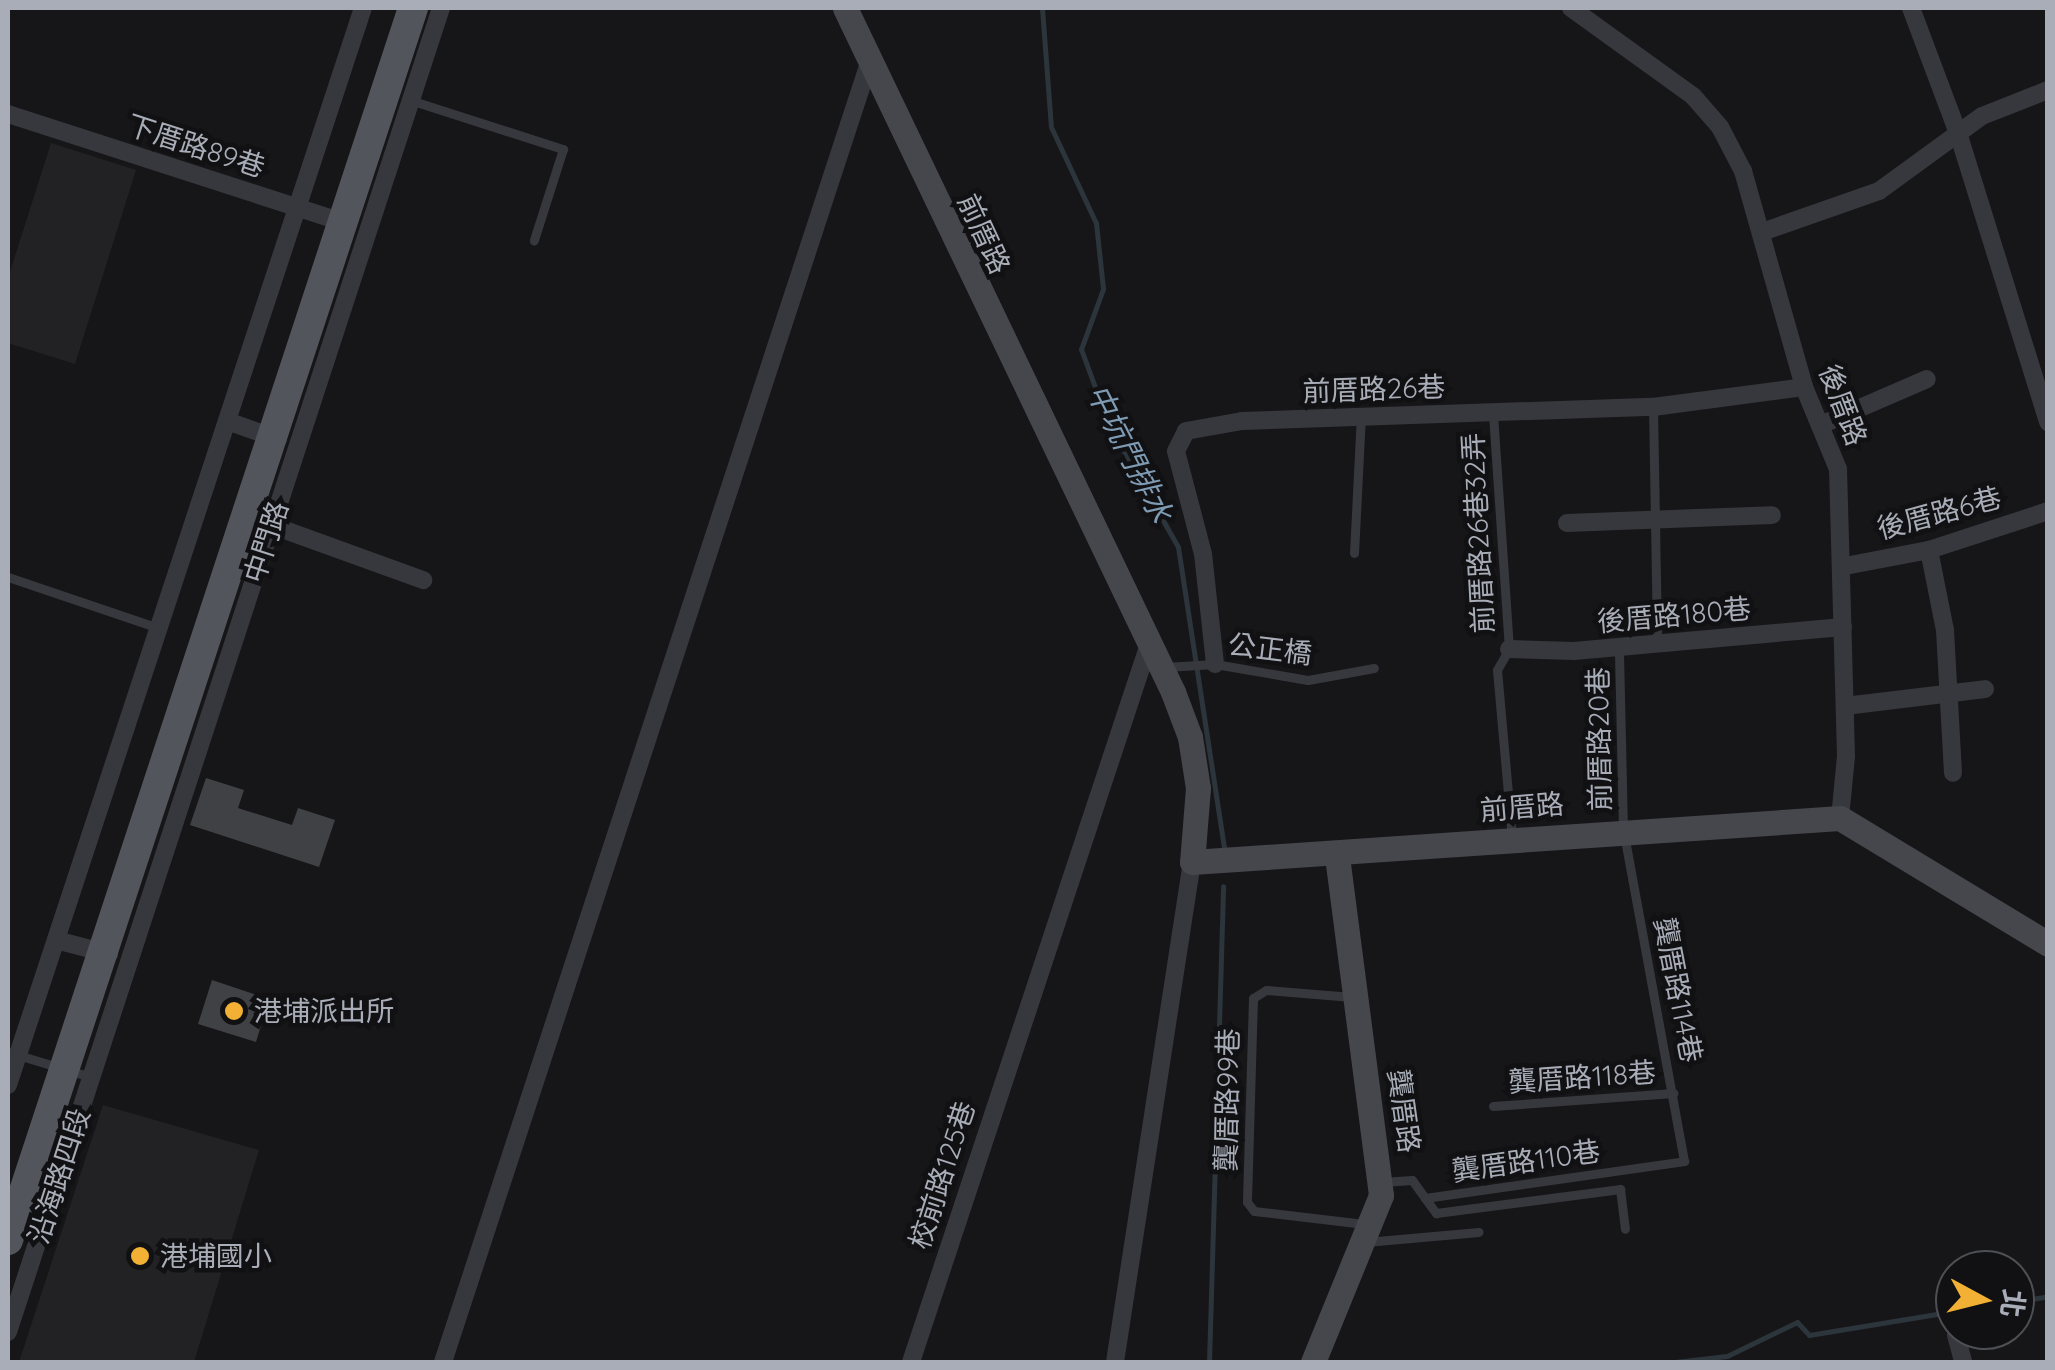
<!DOCTYPE html>
<meta charset="utf-8">
<style>
body{margin:0}
#map{position:relative;width:2055px;height:1370px;overflow:hidden;background:#161618;font-family:Quicksand,"Noto Sans TC",sans-serif}
div>[style]{position:absolute}
[style*='--x']{left:calc(var(--x)*1px);top:calc(var(--y)*1px);width:calc(var(--w)*1px);rotate:calc(var(--a)*1deg)}
.built>*{inset:0;background:#222225}
.stream>*{height:5px;margin:-2.5px;padding:0 2.5px;transform-origin:2.5px;border-radius:2.5px;background:#2c353c}
.building>*{inset:0;background:#404145}
.lane>*{height:9px;margin:-4.5px;padding:0 4.5px;transform-origin:4.5px;border-radius:4.5px;background:#37383d}
.street>*{height:18px;margin:-9px;padding:0 9px;transform-origin:9px;border-radius:9px;background:#37383d}
.secondary>*{height:25px;margin:-12.5px;padding:0 12.5px;transform-origin:12.5px;border-radius:12.5px;background:#45474d}
.primary>*{height:30px;margin:-15px;padding:0 15px;transform-origin:15px;border-radius:15px;background:#53555c}
.dots>*{width:28px;height:28px;translate:-50% -50%;box-sizing:border-box;border:5px solid #111113;border-radius:50%}
span{translate:-50% -50%;white-space:nowrap;text-align:center;line-height:1.15;-webkit-text-stroke:9px #111113;paint-order:stroke}
.street-label{font-size:28px;color:#a8adb8}
.poi-label{font-size:28px;color:#a8adb8}
.left{translate:0 -50%;text-align:left}
.water-label{font-size:30px;color:#7f9bb3;font-style:italic}
.frame{position:absolute;inset:0;border:10px solid #a8adb8;pointer-events:none}
.north{position:absolute;left:1935px;top:1250px;width:100px;height:100px;box-sizing:border-box;background:#111113;border:2px solid #4d4f55;border-radius:50%;rotate:97deg;font-size:28px;font-weight:700;line-height:40px;text-align:center;color:#a8adb8}
.north::after{content:'';display:block;margin:auto;width:35px;height:45px;background:#f2b134;clip-path:polygon(50% 0,100% 100%,50% 72%,0 100%)}
</style>
<div id="map">
<div class="built">
<i style="clip-path:polygon(51px 143px,136px 170px,75px 364px,8px 343px,8px 278px)"></i>
<i style="clip-path:polygon(103px 1105px,259px 1150px,194px 1362px,19px 1362px)"></i>
</div>
<div class="stream">
<i style="--x:1042;--y:8;--w:119;--a:85.7"></i>
<i style="--x:1051;--y:127;--w:106;--a:64.9"></i>
<i style="--x:1096;--y:223;--w:66;--a:83.9"></i>
<i style="--x:1103;--y:289;--w:64;--a:110.1"></i>
<i style="--x:1081;--y:349;--w:81;--a:69.8"></i>
<i style="--x:1109;--y:425;--w:140;--a:60.5"></i>
<i style="--x:1178;--y:547;--w:305;--a:81.3"></i>
<i style="--x:2015;--y:1302;--w:34;--a:-10"></i>
<i style="--x:1209;--y:1362;--w:476;--a:-88.3"></i>
<i style="--x:1675;--y:1362;--w:52;--a:-6.6"></i>
<i style="--x:1727;--y:1356;--w:78;--a:-25.9"></i>
<i style="--x:1797;--y:1322;--w:18;--a:47"></i>
<i style="--x:1809;--y:1335;--w:148;--a:-9.3"></i>
</div>
<div class="building">
<i style="clip-path:polygon(206px 778px,244px 790px,238px 808px,292px 825px,298px 808px,335px 820px,319px 867px,190px 825px)"></i>
<i style="clip-path:polygon(212px 980px,269px 999px,256px 1042px,198px 1024px)"></i>
</div>
<div class="lane">
<i style="--x:410;--y:100;--w:161;--a:17.8"></i>
<i style="--x:563;--y:149;--w:96;--a:107.7"></i>
<i style="--x:1653;--y:407;--w:237;--a:89"></i>
<i style="--x:1493;--y:414;--w:236;--a:86.1"></i>
<i style="--x:1509;--y:649;--w:24;--a:120"></i>
<i style="--x:1497;--y:670;--w:168;--a:84.9"></i>
<i style="--x:1354;--y:553;--w:137;--a:-87.1"></i>
<i style="--x:8;--y:577;--w:159;--a:18.7"></i>
<i style="--x:1165;--y:667;--w:50;--a:-3.4"></i>
<i style="--x:1215;--y:664;--w:94;--a:9.8"></i>
<i style="--x:1308;--y:680;--w:67;--a:-10.3"></i>
<i style="--x:1352;--y:997;--w:86;--a:-175.3"></i>
<i style="--x:1266;--y:990;--w:15;--a:148"></i>
<i style="--x:1253;--y:998;--w:204;--a:91.7"></i>
<i style="--x:1247;--y:1202;--w:11;--a:52"></i>
<i style="--x:1254;--y:1211;--w:111;--a:6.7"></i>
<i style="--x:8;--y:1052;--w:87;--a:16.8"></i>
<i style="--x:1493;--y:1106;--w:181;--a:-4.1"></i>
<i style="--x:1383;--y:1182;--w:29;--a:-4"></i>
<i style="--x:1412;--y:1180;--w:22;--a:54"></i>
<i style="--x:1425;--y:1198;--w:262;--a:-8.1"></i>
<i style="--x:1684;--y:1161;--w:338;--a:-100.4"></i>
<i style="--x:1623;--y:829;--w:182;--a:-91.3"></i>
<i style="--x:1425;--y:1198;--w:19;--a:54"></i>
<i style="--x:1436;--y:1213;--w:186;--a:-7.4"></i>
<i style="--x:1620;--y:1189;--w:40;--a:82.9"></i>
<i style="--x:1366;--y:1242;--w:113;--a:-5.1"></i>
</div>
<div class="street">
<i style="--x:1571;--y:8;--w:150;--a:35.8"></i>
<i style="--x:1693;--y:96;--w:41;--a:48.9"></i>
<i style="--x:1720;--y:127;--w:50;--a:62.4"></i>
<i style="--x:1743;--y:171;--w:224;--a:74.2"></i>
<i style="--x:1804;--y:387;--w:89;--a:67.5"></i>
<i style="--x:1838;--y:469;--w:287;--a:88.4"></i>
<i style="--x:1846;--y:756;--w:62;--a:95.5"></i>
<i style="--x:1911;--y:8;--w:137;--a:69.4"></i>
<i style="--x:1959;--y:136;--w:300;--a:72.7"></i>
<i style="--x:8;--y:114;--w:357;--a:17.9"></i>
<i style="--x:1762;--y:232;--w:124;--a:-19.3"></i>
<i style="--x:1879;--y:191;--w:127;--a:-36.1"></i>
<i style="--x:1982;--y:116;--w:71;--a:-21.5"></i>
<i style="--x:227;--y:421;--w:54;--a:19.4"></i>
<i style="--x:1823;--y:424;--w:113;--a:-23.4"></i>
<i style="--x:1567;--y:523;--w:205;--a:-2.2"></i>
<i style="--x:271;--y:525;--w:162;--a:19.9"></i>
<i style="--x:1929;--y:550;--w:82;--a:78.7"></i>
<i style="--x:1945;--y:630;--w:143;--a:86.8"></i>
<i style="--x:1845;--y:566;--w:86;--a:-10.8"></i>
<i style="--x:1929;--y:550;--w:125;--a:-18.1"></i>
<i style="--x:1509;--y:649;--w:65;--a:1.8"></i>
<i style="--x:1574;--y:651;--w:270;--a:-5.1"></i>
<i style="--x:1215;--y:664;--w:111;--a:-96.2"></i>
<i style="--x:1203;--y:554;--w:106;--a:-104.7"></i>
<i style="--x:1176;--y:451;--w:22;--a:-63"></i>
<i style="--x:1186;--y:431;--w:57;--a:-10.1"></i>
<i style="--x:1242;--y:421;--w:411;--a:-2"></i>
<i style="--x:1653;--y:407;--w:152;--a:-7.5"></i>
<i style="--x:1845;--y:706;--w:141;--a:-6.9"></i>
<i style="--x:56;--y:940;--w:55;--a:14.8"></i>
<i style="--x:8;--y:1085;--w:1134;--a:-71.76"></i>
<i style="--x:8;--y:1332;--w:1393;--a:-71.89"></i>
<i style="--x:1956;--y:1335;--w:28;--a:75"></i>
<i style="--x:443;--y:1362;--w:1367;--a:-71.84"></i>
<i style="--x:911;--y:1362;--w:753;--a:-71.66"></i>
<i style="--x:1115;--y:1362;--w:506;--a:-81.25"></i>
</div>
<div class="secondary">
<i style="--x:845;--y:8;--w:759;--a:64.38"></i>
<i style="--x:1173;--y:692;--w:48;--a:69.3"></i>
<i style="--x:1190;--y:737;--w:52;--a:81.1"></i>
<i style="--x:1198;--y:788;--w:74;--a:94.6"></i>
<i style="--x:1192;--y:862;--w:649;--a:-3.88"></i>
<i style="--x:1840;--y:818;--w:243;--a:31.2"></i>
<i style="--x:1313;--y:1362;--w:180;--a:-67.8"></i>
<i style="--x:1381;--y:1195;--w:342;--a:-97.4"></i>
</div>
<div class="primary">
<i style="--x:8;--y:1240;--w:1297;--a:-71.8"></i>
</div>
<div class="dots">
<i style="left:234px;top:1011px;background:#f2b134"></i>
<i style="left:140px;top:1256px;background:#f2b134"></i>
</div>
<div class="street-label">
<span style="left:196px;top:146px;rotate:18deg">下厝路89巷</span>
<span style="left:984px;top:234px;rotate:65deg">前厝路</span>
<span style="left:1374px;top:389px;rotate:-2deg">前厝路26巷</span>
<span style="left:1843px;top:405px;rotate:69deg">後厝路</span>
<span style="left:1939px;top:513px;rotate:-15deg">後厝路6巷</span>
<span style="left:1478px;top:533px;rotate:-93deg">前厝路26巷32弄</span>
<span style="left:266px;top:542px;rotate:-72deg">中門路</span>
<span style="left:1674px;top:615px;rotate:-5deg">後厝路180巷</span>
<span style="left:1270px;top:649px;rotate:7deg">公正橋</span>
<span style="left:1599px;top:739px;rotate:-91deg">前厝路20巷</span>
<span style="left:1522px;top:807px;rotate:-5deg">前厝路</span>
<span style="left:1678px;top:990px;rotate:79deg">龔厝路114巷</span>
<span style="left:1582px;top:1077px;rotate:-4deg">龔厝路118巷</span>
<span style="left:1227px;top:1100px;rotate:-89deg">龔厝路99巷</span>
<span style="left:1404px;top:1111px;rotate:82deg">龔厝路</span>
<span style="left:1526px;top:1161px;rotate:-8deg">龔厝路110巷</span>
<span style="left:942px;top:1175px;rotate:-72deg">校前路125巷</span>
<span style="left:59px;top:1176px;rotate:-72deg">沿海路四段</span>
</div>
<div class="poi-label">
<span class="left" style="left:254px;top:1011px">港埔派出所</span>
<span class="left" style="left:160px;top:1256px">港埔國小</span>
</div>
<div class="water-label">
<span style="left:1130px;top:453px;rotate:63deg">中坑門排水</span>
</div>
<div class="frame"></div>
<div class="north">北</div>
</div>
